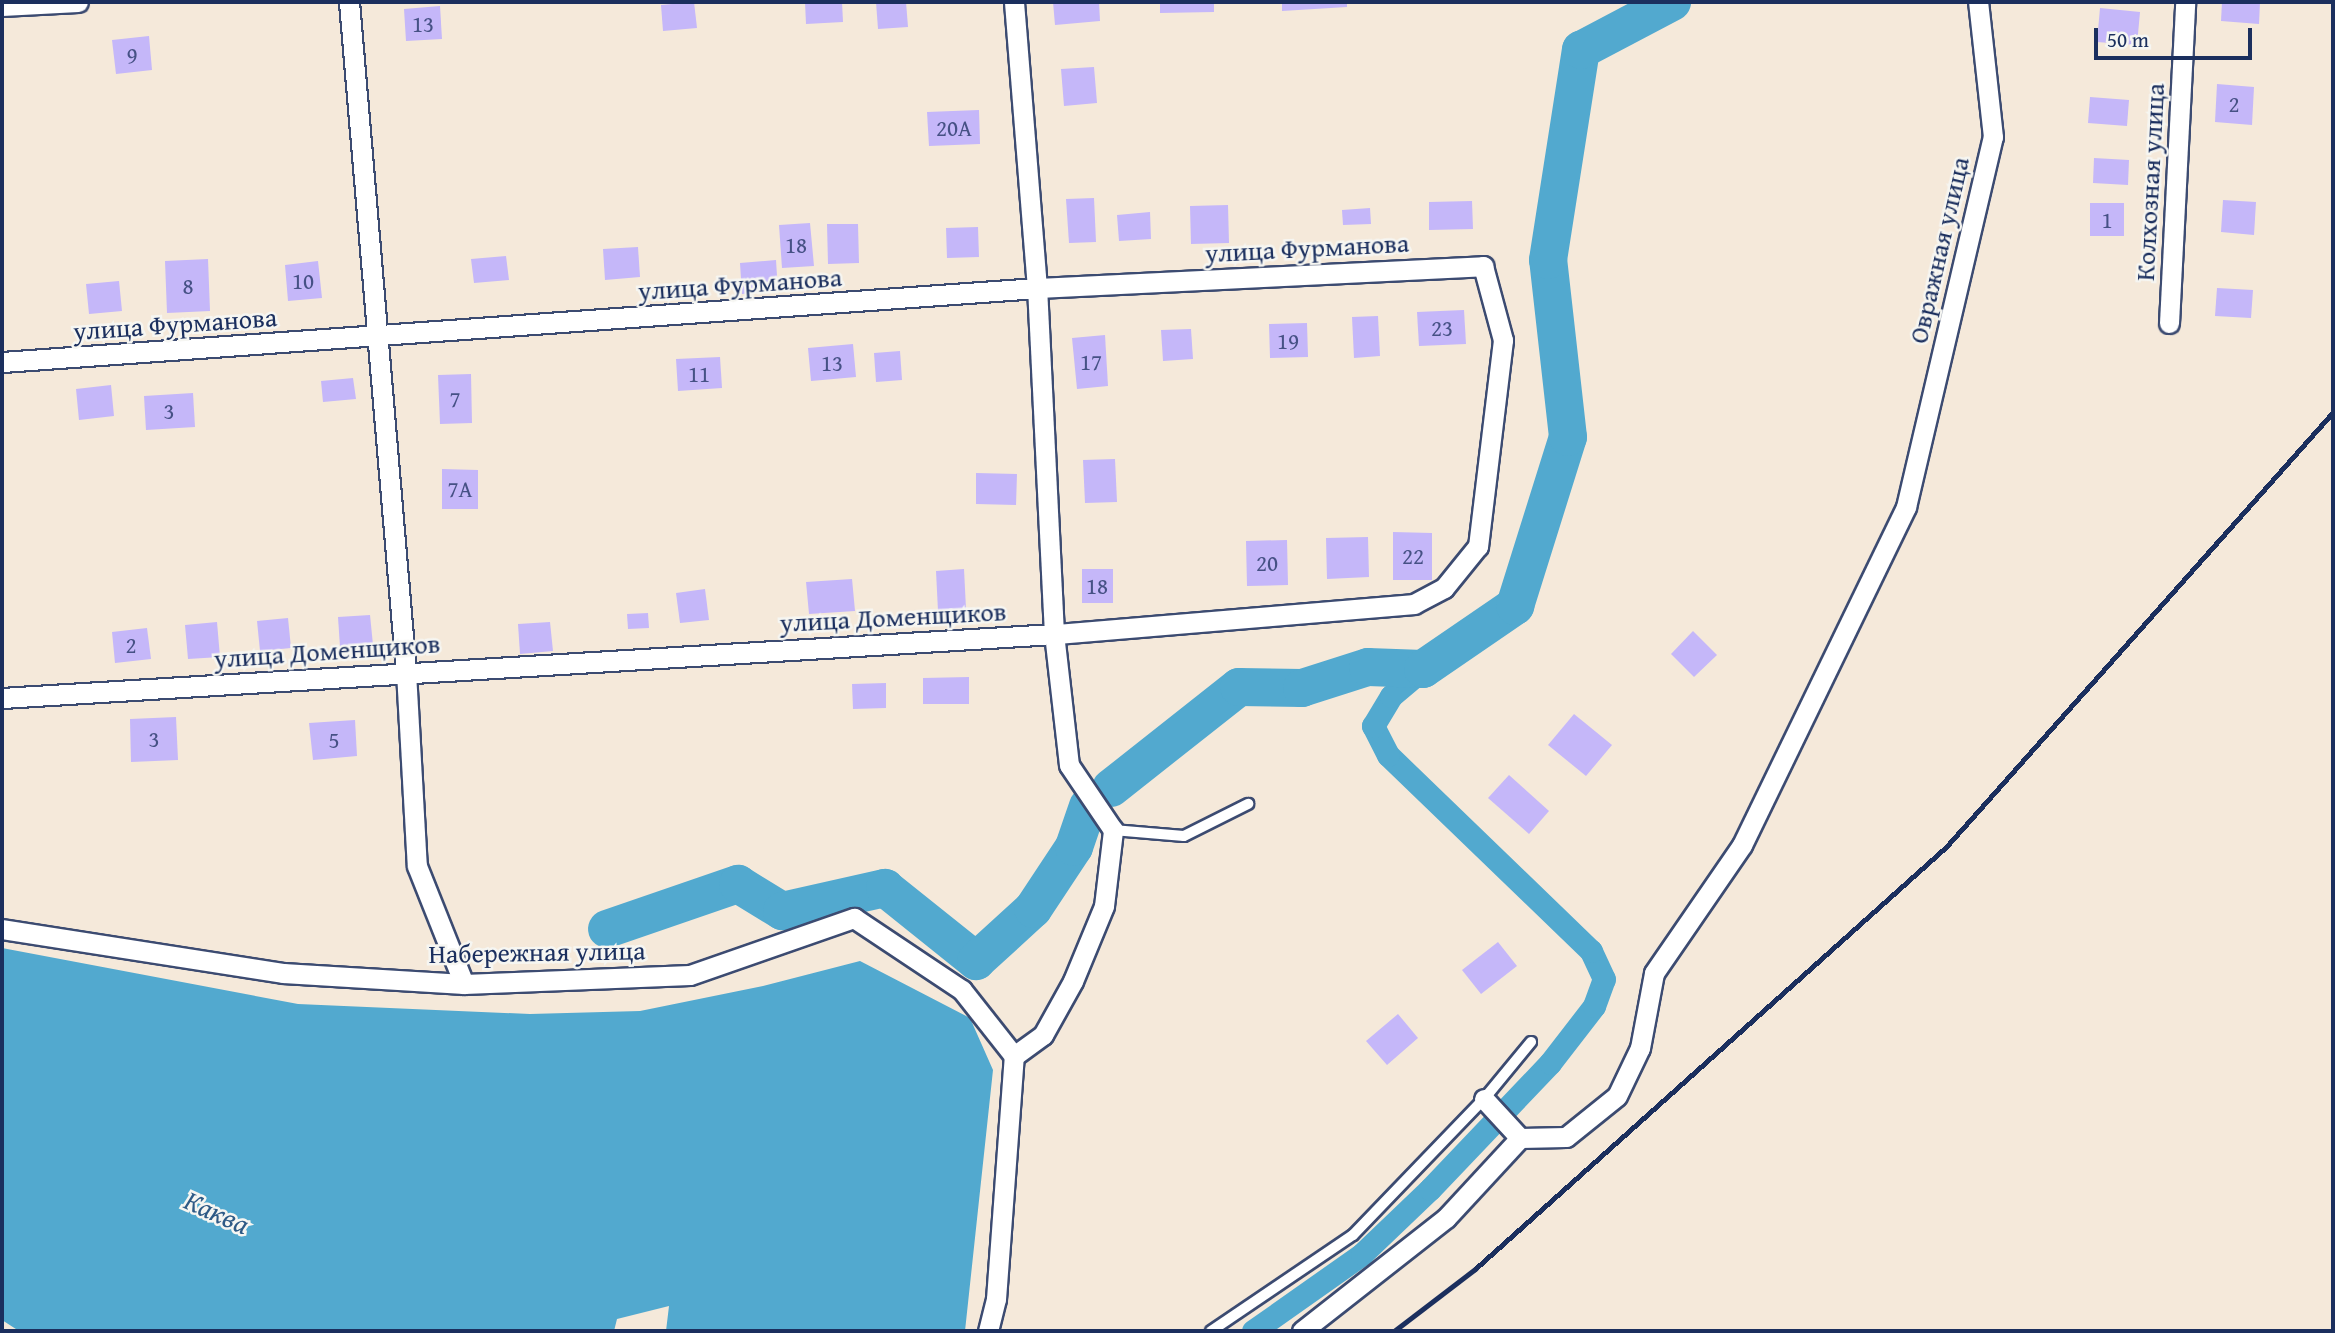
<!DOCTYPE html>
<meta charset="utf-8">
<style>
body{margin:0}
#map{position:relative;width:2335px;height:1333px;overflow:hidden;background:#f5e9da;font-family:"Gentium Book Plus",serif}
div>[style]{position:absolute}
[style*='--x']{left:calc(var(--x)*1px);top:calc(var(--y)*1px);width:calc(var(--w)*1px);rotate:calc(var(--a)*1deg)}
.water>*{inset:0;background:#52a9cf}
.canal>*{height:23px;margin:-11.5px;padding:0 11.5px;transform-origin:11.5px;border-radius:11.5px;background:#52a9cf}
.river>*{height:38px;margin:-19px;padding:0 19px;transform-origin:19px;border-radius:19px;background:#52a9cf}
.building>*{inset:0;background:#c5b7f9}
.roads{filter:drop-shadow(2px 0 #3c4b71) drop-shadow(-2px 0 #3c4b71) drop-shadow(0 2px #3c4b71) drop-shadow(0 -2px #3c4b71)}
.lane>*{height:10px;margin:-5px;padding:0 5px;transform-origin:5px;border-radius:5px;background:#fff}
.street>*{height:19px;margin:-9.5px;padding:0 9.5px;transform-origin:9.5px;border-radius:9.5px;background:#fff}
.rail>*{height:5px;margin:-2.5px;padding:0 2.5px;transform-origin:2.5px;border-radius:2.5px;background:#1b2f5e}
span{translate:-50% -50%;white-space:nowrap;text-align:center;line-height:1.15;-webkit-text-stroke:5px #f6f6f2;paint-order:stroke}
.number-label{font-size:23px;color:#465185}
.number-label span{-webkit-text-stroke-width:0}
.street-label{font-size:26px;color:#1b2f5e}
.water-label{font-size:28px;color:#2e5a86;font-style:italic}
.frame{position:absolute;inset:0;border:4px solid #1b2f5e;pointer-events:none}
.scale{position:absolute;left:2094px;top:28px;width:158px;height:32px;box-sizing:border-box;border:4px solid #1b2f5e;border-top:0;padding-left:9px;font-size:21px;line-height:24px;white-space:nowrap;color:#1b2f5e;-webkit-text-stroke:5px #f6f6f2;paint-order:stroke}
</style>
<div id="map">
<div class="water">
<i style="clip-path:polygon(2px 948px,298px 1004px,530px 1014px,640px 1011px,763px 986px,860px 961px,970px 1018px,993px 1070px,965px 1331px,666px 1331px,669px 1306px,617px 1319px,614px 1331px,19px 1331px,2px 1320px)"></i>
</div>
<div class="canal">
<i style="--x:1253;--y:1331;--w:133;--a:-35.2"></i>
<i style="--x:1362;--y:1254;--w:94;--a:-43.7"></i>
<i style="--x:1430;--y:1189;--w:174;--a:-46.4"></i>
<i style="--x:1550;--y:1063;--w:72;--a:-52.3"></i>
<i style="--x:1594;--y:1006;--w:29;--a:-70"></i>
<i style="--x:1604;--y:979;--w:31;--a:-115"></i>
<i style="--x:1591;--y:951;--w:282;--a:-136"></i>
<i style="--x:1388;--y:755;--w:33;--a:-117"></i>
<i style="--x:1373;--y:726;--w:35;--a:-59"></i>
<i style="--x:1391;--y:696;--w:42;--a:-40.2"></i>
</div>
<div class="river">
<i style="--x:1111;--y:788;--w:163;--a:-38.3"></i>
<i style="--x:1239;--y:687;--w:63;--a:0.9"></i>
<i style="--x:1302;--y:688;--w:69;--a:-17.7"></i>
<i style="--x:1368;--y:667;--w:55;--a:2.1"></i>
<i style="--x:1423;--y:669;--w:112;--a:-34.4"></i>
<i style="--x:1515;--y:606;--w:177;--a:-72.6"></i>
<i style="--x:1568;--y:437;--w:178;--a:-96.4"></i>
<i style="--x:1548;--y:260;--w:213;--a:-81.1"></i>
<i style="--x:1581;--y:50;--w:103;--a:-27.8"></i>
<i style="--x:607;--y:929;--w:139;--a:-19"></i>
<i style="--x:738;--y:884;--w:52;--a:31.5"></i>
<i style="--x:782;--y:911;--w:106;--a:-12.6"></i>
<i style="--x:885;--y:888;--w:117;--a:38.7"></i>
<i style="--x:976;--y:961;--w:77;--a:-42.4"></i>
<i style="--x:1033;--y:909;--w:74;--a:-56.5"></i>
<i style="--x:1074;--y:847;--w:43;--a:-71.1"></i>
</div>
<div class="building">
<i style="clip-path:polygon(694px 2px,697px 28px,663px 31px,661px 5px)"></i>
<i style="clip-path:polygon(805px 2px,842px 2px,843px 22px,806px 24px)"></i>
<i style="clip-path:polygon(876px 2px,906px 2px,908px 27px,878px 29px)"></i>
<i style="clip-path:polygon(1053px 2px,1099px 2px,1100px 21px,1055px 25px)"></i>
<i style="clip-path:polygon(1160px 2px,1214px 2px,1214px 12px,1160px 13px)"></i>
<i style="clip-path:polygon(1282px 2px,1347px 2px,1347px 7px,1282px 11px)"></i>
<i style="clip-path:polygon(2222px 2px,2260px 2px,2259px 24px,2221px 21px)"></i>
<i style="clip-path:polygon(440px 6px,442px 39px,406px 41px,404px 9px)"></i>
<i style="clip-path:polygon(2100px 8px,2140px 12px,2137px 45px,2097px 42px)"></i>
<i style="clip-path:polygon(149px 36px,152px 70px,116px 74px,112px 40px)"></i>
<i style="clip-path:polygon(1094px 67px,1097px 103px,1064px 106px,1061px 69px)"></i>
<i style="clip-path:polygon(2217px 84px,2254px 87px,2252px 125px,2215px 122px)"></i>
<i style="clip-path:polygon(2090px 97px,2129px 100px,2127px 126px,2088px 123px)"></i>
<i style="clip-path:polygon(979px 110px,980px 144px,929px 146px,927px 112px)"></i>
<i style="clip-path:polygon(2094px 158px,2129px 160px,2128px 185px,2093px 183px)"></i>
<i style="clip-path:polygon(1094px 198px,1096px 242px,1069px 243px,1066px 199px)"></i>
<i style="clip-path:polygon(2223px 200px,2256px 202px,2254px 235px,2221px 232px)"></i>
<i style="clip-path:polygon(1472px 201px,1473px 229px,1429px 230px,1429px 202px)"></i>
<i style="clip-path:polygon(2090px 203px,2124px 203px,2124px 236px,2090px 236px)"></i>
<i style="clip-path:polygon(1228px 205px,1229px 243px,1191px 244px,1190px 206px)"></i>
<i style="clip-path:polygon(1370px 208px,1371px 224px,1343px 225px,1342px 210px)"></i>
<i style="clip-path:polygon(1150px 212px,1151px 239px,1119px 241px,1117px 215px)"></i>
<i style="clip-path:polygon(810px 223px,814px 266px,782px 268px,779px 225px)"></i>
<i style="clip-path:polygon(827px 224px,858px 224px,859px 263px,828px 264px)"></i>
<i style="clip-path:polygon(978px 227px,979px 257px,947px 258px,946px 228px)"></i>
<i style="clip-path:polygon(638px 247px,640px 277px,605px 280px,603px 249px)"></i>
<i style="clip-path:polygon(506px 256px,509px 280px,474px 283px,471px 259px)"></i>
<i style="clip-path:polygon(208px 259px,210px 311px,167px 313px,165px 261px)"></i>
<i style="clip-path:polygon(776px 260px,778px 291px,742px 294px,740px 263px)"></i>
<i style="clip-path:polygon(318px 261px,322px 298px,288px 301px,285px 265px)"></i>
<i style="clip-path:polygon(119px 281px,122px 311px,89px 314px,86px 284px)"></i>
<i style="clip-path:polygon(2217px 288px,2253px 290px,2251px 318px,2215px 316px)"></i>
<i style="clip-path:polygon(1464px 310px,1466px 344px,1419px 346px,1417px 312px)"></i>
<i style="clip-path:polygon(1378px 316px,1380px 356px,1354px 358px,1352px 317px)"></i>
<i style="clip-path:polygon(1307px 323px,1308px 357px,1270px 358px,1269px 324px)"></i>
<i style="clip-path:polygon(1191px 329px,1193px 359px,1163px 361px,1161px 330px)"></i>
<i style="clip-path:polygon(1105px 335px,1108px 386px,1077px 389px,1072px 338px)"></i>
<i style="clip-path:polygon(853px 344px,856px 377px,811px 381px,808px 348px)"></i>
<i style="clip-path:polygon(900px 351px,902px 380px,876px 382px,874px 353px)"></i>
<i style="clip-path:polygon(720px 357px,722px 388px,678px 391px,676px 359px)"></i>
<i style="clip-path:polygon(471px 374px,472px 423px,440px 424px,438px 375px)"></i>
<i style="clip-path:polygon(353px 378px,356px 399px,323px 402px,321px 381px)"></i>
<i style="clip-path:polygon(111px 385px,114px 416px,79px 420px,76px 389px)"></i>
<i style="clip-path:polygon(193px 393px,195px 427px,146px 430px,144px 396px)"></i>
<i style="clip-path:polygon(1115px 459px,1117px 502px,1085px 503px,1083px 460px)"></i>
<i style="clip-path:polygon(442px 469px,478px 470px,478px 509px,442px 509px)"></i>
<i style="clip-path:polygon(976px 473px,1017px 474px,1016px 505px,976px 504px)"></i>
<i style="clip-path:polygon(1393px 532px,1432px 533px,1432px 580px,1393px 580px)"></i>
<i style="clip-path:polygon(1368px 537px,1369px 577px,1327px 579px,1326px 538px)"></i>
<i style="clip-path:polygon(1287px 540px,1288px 585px,1247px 586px,1246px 541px)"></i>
<i style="clip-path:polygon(964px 569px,966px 609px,938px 611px,936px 571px)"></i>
<i style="clip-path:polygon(1082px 569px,1113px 569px,1113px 603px,1082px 603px)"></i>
<i style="clip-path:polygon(852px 579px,855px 611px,809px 614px,806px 582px)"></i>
<i style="clip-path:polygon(705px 589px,709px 620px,680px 623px,676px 593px)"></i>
<i style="clip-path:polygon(648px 613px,649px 628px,628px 629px,627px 614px)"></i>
<i style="clip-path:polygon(370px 615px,373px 645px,340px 647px,338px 617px)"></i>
<i style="clip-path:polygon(288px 618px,291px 648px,260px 651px,257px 621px)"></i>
<i style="clip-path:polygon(217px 622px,220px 657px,188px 659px,185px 625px)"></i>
<i style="clip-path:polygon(550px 622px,553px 651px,520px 654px,518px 624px)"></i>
<i style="clip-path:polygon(147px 628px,151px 659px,115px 663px,112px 632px)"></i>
<i style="clip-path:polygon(1693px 631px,1717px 655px,1694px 677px,1671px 654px)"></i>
<i style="clip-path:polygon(969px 677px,969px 704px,923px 704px,923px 678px)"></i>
<i style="clip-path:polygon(886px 683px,886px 708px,853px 709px,852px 684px)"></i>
<i style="clip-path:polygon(1574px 714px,1612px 745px,1586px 776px,1548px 745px)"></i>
<i style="clip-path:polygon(176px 717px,178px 760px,131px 762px,130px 719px)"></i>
<i style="clip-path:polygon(355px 720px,357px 756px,313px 760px,309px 723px)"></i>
<i style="clip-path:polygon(1509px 775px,1549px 811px,1529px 834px,1488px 798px)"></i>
<i style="clip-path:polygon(1498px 942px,1517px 966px,1481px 994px,1462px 970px)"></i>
<i style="clip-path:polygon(1398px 1014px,1418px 1038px,1387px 1065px,1366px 1041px)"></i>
</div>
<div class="roads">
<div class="lane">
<i style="--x:1113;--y:830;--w:71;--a:4.8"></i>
<i style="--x:1184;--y:836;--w:72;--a:-26.6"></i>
<i style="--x:1211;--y:1331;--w:171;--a:-34.1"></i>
<i style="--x:1353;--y:1235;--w:189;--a:-46.1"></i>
<i style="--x:1484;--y:1099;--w:74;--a:-50.5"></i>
</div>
<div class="street">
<i style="--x:349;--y:2;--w:672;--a:85.14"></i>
<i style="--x:406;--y:672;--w:194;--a:86.8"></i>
<i style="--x:417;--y:866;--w:127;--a:68.3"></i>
<i style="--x:2;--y:6;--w:76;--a:-3"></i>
<i style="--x:2169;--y:323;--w:321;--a:-87.1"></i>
<i style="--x:2;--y:362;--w:1038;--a:-4.09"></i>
<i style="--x:1037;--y:288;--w:447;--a:-2.8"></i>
<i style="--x:1483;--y:266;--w:77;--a:74.9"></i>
<i style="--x:1503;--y:340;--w:208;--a:96.9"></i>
<i style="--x:1478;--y:546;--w:54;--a:129"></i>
<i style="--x:1444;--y:588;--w:34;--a:152"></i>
<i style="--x:1414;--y:604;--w:361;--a:175.2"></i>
<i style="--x:1054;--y:634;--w:1054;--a:176.52"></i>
<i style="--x:2;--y:929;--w:284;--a:8.9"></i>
<i style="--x:283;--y:973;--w:181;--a:3.5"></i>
<i style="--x:464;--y:984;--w:226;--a:-2.3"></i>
<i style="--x:690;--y:975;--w:174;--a:-19.2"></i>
<i style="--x:854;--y:918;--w:130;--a:33.7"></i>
<i style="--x:962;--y:990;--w:84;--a:51.8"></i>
<i style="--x:1484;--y:1099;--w:53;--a:47.3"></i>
<i style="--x:1520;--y:1138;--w:46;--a:-1.2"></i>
<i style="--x:1566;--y:1137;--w:65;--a:-38.8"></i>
<i style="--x:1617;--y:1096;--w:53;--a:-64.4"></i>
<i style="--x:1640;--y:1048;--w:76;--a:-79.4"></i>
<i style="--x:1654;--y:973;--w:155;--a:-55.5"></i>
<i style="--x:1742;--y:845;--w:376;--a:-64.1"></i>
<i style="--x:1906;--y:507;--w:380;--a:-76.8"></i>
<i style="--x:1993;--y:137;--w:136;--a:-96.3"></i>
<i style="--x:988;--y:1331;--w:33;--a:-76"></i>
<i style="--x:996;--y:1299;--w:244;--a:-85.8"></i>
<i style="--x:1014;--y:1056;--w:36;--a:-36"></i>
<i style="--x:1043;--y:1035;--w:62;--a:-60.9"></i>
<i style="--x:1073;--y:981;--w:81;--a:-67.5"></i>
<i style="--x:1104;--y:906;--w:77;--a:-83.2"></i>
<i style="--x:1113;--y:830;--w:78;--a:-124.1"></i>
<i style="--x:1069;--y:765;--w:132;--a:-96.5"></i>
<i style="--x:1054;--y:634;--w:346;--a:-92.8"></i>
<i style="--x:1037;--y:288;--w:287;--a:-94.6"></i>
<i style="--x:1302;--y:1331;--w:183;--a:-38.1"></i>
<i style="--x:1446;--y:1218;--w:109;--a:-47.2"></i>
</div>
</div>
<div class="rail">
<i style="--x:1394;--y:1331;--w:102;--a:-37.4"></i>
<i style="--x:1475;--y:1269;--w:632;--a:-41.86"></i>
<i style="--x:1946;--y:847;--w:582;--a:-48.34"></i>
</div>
<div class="number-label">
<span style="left:423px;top:24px">13</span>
<span style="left:132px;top:55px">9</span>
<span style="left:2234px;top:104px">2</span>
<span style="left:954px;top:128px">20А</span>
<span style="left:2107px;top:220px">1</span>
<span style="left:796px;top:245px">18</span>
<span style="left:303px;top:281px">10</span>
<span style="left:188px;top:286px">8</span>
<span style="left:1442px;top:328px">23</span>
<span style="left:1288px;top:341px">19</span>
<span style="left:1091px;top:362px">17</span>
<span style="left:832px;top:363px">13</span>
<span style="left:699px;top:374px">11</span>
<span style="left:455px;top:399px">7</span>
<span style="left:169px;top:411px">3</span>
<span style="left:460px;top:489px">7А</span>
<span style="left:1413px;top:556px">22</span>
<span style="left:1267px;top:563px">20</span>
<span style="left:1097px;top:586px">18</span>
<span style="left:131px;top:645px">2</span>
<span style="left:154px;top:739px">3</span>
<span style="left:334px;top:740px">5</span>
</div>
<div class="street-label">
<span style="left:2150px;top:182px;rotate:-87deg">Колхозная улица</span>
<span style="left:1307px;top:248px;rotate:-3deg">улица Фурманова</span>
<span style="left:1939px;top:250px;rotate:-77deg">Овражная улица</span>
<span style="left:740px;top:284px;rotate:-4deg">улица Фурманова</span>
<span style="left:175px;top:324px;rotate:-4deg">улица Фурманова</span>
<span style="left:893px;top:617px;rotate:-3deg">улица Доменщиков</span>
<span style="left:327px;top:651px;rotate:-4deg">улица Доменщиков</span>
<span style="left:537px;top:952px;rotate:-1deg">Набережная улица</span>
</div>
<div class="water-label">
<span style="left:217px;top:1212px;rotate:24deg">Каква</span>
</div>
<div class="frame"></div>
<div class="scale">50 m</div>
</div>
